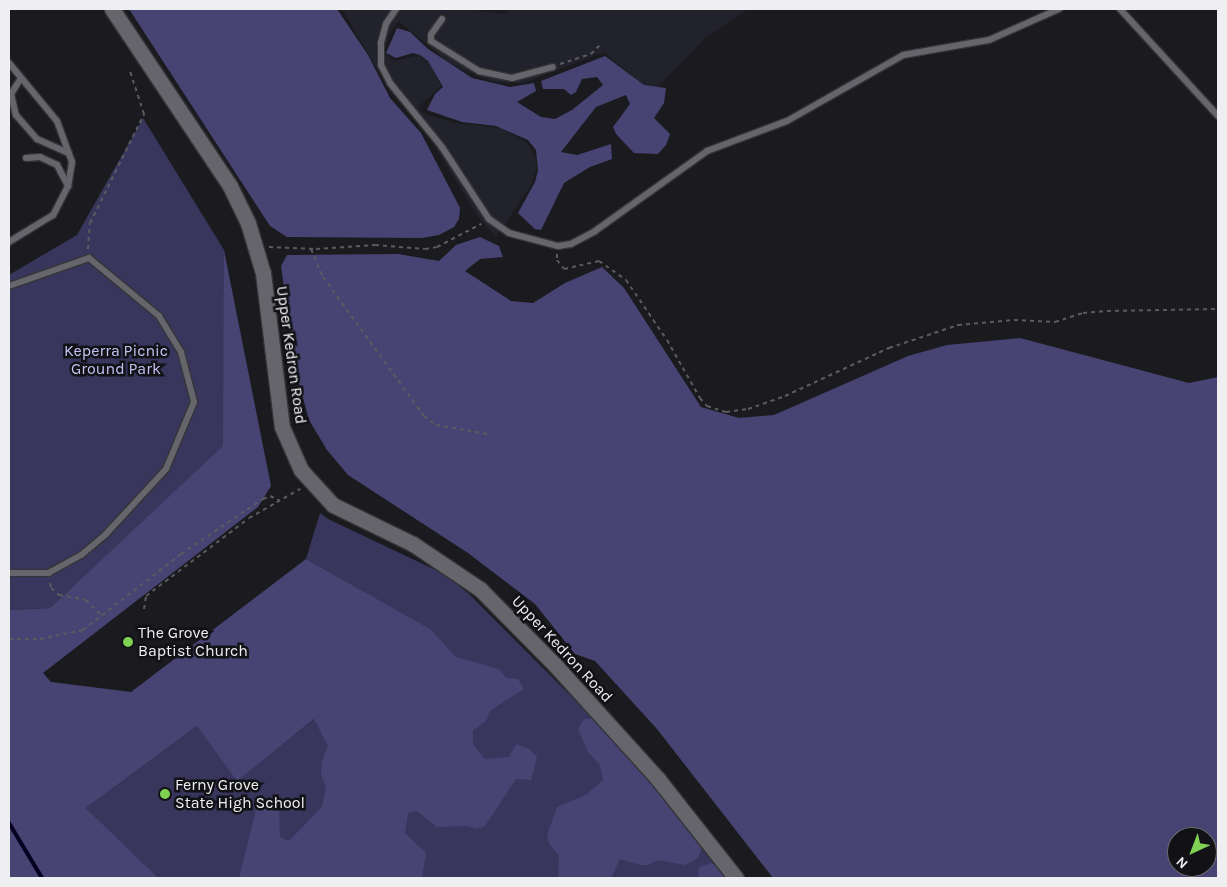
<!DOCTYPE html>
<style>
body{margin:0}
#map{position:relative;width:1227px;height:887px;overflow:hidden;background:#1b1b1f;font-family:Karla,sans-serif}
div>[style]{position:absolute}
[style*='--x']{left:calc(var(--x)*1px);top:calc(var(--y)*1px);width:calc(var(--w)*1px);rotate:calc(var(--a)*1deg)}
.built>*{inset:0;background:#22222c}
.green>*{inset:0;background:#39365e}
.forest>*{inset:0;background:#474373}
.stream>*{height:4px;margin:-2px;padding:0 2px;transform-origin:2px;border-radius:2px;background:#060021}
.path>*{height:2px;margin-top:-1px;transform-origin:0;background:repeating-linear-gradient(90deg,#5b5b5f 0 4px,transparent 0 8px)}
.roads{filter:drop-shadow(1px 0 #353538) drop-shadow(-1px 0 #353538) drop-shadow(0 1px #353538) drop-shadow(0 -1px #353538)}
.lane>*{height:6px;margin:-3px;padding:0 3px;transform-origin:3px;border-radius:3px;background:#65656b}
.secondary>*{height:15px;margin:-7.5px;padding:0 7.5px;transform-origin:7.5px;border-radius:7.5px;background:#65656b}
.dots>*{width:14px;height:14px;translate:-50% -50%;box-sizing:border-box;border:2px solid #121216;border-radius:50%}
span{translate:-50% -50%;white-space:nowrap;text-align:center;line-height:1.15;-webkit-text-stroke:5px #121216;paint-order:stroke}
.park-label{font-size:16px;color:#c5c3f3}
.street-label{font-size:16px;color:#efeff2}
.poi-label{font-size:16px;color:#efeff2}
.left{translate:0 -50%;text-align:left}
.frame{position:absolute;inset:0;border:10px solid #efeff2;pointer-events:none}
.north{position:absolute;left:1167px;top:827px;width:50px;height:50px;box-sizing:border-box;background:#121216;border:1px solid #6a6a6e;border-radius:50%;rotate:223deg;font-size:14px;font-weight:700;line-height:20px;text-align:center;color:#efeff2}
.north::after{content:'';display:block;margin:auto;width:18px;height:22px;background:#7ed153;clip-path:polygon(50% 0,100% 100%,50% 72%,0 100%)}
</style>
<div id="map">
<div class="built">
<i style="clip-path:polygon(342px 9px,461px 9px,504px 14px,513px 9px,747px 9px,704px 39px,652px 93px,604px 52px,523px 83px,494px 82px,450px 64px,399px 21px,390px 33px,384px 52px,394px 61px,419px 55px,430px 64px,441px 86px,418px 107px,422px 113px,455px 123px,501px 128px,527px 143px,534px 154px,537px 167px,531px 185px,496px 237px,478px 217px,429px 136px,390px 91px)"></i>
</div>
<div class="green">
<i style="clip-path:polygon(143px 118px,224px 250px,224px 446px,50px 608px,9px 610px,9px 275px,77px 235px)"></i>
<i style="clip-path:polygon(320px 513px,330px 520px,442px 573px,468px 593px,630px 755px,731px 878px,158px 878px,155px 876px,86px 808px,197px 726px,237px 780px,429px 629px,306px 559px)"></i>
</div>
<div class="forest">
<i style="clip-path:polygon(129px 9px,337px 9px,368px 55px,390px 98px,421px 133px,460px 208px,459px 219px,454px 227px,439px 235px,422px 238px,287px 237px,270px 226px)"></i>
<i style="clip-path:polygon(397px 28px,410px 32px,428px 49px,472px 78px,510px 87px,534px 83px,536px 91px,517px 102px,541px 117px,555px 119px,572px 110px,603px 85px,597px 77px,582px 79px,576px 92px,571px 95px,564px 89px,543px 89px,541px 81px,605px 56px,644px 85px,666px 88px,664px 103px,654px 118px,670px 134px,666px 145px,658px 154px,634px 153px,616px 134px,613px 127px,630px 104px,626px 95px,596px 107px,561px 152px,577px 155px,611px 144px,612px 159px,590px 167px,564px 183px,541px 230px,535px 229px,518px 213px,535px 182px,538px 170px,536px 150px,528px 140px,496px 126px,462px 122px,427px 110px,435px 94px,443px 87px,428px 61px,420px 55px,413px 53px,396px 58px,386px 53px)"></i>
<i style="clip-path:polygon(evenodd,480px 237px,499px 246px,503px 257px,480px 259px,465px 271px,511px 301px,533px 303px,565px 283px,602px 267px,624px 288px,701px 407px,739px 418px,774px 415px,908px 356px,947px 345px,1020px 338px,1189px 383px,1218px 377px,1218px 878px,773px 878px,657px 729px,595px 661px,575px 654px,535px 604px,468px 553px,348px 475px,327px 450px,309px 420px,296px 372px,281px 266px,287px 255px,398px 254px,439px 261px,456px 245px,480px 237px,1177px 837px,1207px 837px,1207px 867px,1177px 867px,1177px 837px)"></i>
<i style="clip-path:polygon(224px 250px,271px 486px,258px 507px,43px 673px,51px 682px,131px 692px,306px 559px,430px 629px,456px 657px,499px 669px,506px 678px,518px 679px,524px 689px,491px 710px,485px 722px,473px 730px,473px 744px,485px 759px,509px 757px,516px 744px,529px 749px,537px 757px,533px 773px,531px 780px,516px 779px,485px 826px,477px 829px,467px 826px,437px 827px,417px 811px,408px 813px,405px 833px,426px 853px,422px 878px,239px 878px,256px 810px,271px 804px,279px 808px,280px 837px,289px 841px,322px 807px,326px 787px,321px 774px,322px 761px,328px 746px,314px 719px,237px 781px,197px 726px,86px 808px,158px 878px,9px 878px,9px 610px,50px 608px,223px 446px)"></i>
<i style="clip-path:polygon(584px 719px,594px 719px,630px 755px,703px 845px,698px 858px,685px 865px,658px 860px,648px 865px,640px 865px,620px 859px,611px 878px,558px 878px,559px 855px,550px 845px,547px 835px,557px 807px,586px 795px,603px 780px,600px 765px,588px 752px,578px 729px)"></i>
<i style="clip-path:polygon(711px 863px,722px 867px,731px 878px,698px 878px,699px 867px)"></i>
</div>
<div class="stream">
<i style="--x:9;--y:823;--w:64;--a:59"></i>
</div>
<div class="path">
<i style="--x:560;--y:64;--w:33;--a:-18"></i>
<i style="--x:591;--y:54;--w:13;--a:-45"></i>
<i style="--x:269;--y:247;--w:47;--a:2.4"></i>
<i style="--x:316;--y:249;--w:59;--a:-3.9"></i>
<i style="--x:375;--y:245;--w:50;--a:4.6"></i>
<i style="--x:425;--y:249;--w:12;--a:-9"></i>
<i style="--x:437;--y:247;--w:50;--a:-27.6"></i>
<i style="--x:88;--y:249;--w:26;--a:-86"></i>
<i style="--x:90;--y:223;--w:122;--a:-63.6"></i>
<i style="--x:144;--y:114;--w:48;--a:-108.1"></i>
<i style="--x:311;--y:249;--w:30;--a:67"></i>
<i style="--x:323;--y:277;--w:172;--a:54"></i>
<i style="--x:424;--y:416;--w:15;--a:37"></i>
<i style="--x:436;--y:425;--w:52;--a:10"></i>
<i style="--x:557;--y:254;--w:6;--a:90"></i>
<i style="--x:557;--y:260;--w:11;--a:52"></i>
<i style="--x:564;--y:269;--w:36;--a:-13"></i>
<i style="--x:599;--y:261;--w:33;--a:35"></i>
<i style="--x:626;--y:280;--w:73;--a:55.7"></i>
<i style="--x:667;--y:340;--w:67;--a:60.4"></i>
<i style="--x:700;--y:398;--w:11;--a:49"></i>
<i style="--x:707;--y:406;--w:20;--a:18"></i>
<i style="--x:726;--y:412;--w:22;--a:-8"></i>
<i style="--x:748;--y:409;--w:39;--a:-19"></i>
<i style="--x:785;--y:396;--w:115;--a:-24.8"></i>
<i style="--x:889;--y:348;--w:73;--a:-18.4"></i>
<i style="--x:958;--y:325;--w:56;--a:-5.1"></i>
<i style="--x:1014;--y:320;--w:41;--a:2.8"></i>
<i style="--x:1055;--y:322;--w:29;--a:-18"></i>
<i style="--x:1083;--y:313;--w:24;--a:-5"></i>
<i style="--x:1107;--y:311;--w:111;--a:-1"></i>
<i style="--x:50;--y:583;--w:5;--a:79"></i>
<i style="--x:51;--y:588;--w:11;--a:41"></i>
<i style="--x:59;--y:595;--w:27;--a:10"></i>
<i style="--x:86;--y:600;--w:24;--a:45"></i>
<i style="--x:144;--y:609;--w:13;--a:-81"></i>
<i style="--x:146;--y:596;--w:129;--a:-37.1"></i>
<i style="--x:249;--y:518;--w:59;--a:-29.6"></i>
<i style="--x:9;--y:639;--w:31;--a:0"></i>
<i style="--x:40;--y:639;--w:44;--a:-11.8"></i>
<i style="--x:83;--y:630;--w:124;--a:-37.8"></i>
<i style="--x:181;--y:554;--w:99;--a:-33.9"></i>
<i style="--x:263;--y:499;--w:8;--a:-23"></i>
<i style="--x:270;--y:496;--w:10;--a:24"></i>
</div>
<div class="roads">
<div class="lane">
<i style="--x:396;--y:9;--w:18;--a:124"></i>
<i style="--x:386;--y:24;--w:20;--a:105"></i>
<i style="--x:381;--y:43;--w:22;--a:90"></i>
<i style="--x:381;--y:65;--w:20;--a:63"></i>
<i style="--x:390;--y:83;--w:82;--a:50.9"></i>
<i style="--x:442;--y:147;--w:86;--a:56.9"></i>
<i style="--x:489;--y:219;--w:24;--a:35"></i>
<i style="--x:509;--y:233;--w:51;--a:14.9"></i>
<i style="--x:558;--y:246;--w:13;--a:-9"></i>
<i style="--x:571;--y:244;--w:27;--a:-28"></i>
<i style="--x:595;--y:231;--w:138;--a:-35.5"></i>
<i style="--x:707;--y:151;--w:85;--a:-20.6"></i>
<i style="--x:787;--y:121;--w:133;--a:-29.6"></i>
<i style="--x:903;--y:55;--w:87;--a:-9.9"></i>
<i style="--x:989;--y:40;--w:77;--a:-23.9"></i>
<i style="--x:1120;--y:9;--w:145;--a:47.5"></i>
<i style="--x:442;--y:19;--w:19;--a:125"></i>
<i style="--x:431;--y:35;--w:6;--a:90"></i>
<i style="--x:431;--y:41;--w:57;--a:32"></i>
<i style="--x:479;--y:71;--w:34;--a:12"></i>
<i style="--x:512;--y:78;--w:42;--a:-15"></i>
<i style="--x:9;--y:63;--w:75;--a:50.4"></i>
<i style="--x:57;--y:121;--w:44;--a:69.9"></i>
<i style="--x:72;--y:162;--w:24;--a:99"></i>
<i style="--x:68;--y:186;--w:33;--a:117"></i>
<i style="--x:53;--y:215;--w:52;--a:148.5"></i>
<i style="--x:21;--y:78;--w:19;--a:122"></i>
<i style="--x:11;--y:94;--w:22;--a:77"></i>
<i style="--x:16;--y:115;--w:32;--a:49"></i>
<i style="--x:37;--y:139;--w:35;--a:24"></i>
<i style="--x:26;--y:158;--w:14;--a:-4"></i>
<i style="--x:40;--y:157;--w:19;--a:25"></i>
<i style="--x:57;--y:165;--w:24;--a:62"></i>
<i style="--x:9;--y:286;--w:85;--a:-19.3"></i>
<i style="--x:89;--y:258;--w:91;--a:39.6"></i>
<i style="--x:159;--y:316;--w:42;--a:58.6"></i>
<i style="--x:181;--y:352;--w:52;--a:75.4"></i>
<i style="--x:194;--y:402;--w:73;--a:112.7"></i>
<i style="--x:166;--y:469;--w:90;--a:132.7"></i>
<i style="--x:105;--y:535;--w:31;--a:140"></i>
<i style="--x:81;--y:555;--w:37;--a:151"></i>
<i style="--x:49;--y:573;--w:40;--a:180"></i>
</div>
<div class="secondary">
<i style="--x:112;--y:9;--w:213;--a:56.3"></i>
<i style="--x:230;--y:186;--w:41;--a:64.1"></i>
<i style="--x:248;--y:223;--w:52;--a:73.3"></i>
<i style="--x:263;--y:273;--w:155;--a:83"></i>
<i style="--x:282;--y:427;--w:47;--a:66.2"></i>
<i style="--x:301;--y:470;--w:47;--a:47.6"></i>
<i style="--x:333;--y:505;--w:89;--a:26"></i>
<i style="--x:413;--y:544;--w:81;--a:33.9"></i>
<i style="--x:480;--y:589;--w:107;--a:45.4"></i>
<i style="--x:555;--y:665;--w:154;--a:47.9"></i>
<i style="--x:658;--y:779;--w:126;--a:51.8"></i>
</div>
</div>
<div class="dots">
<i style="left:128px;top:642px;background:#7ed153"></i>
<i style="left:165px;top:794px;background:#7ed153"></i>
</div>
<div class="park-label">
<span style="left:116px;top:360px">Keperra Picnic<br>Ground Park</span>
</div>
<div class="street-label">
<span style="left:291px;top:355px;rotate:82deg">Upper Kedron Road</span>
<span style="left:562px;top:649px;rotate:47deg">Upper Kedron Road</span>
</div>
<div class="poi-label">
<span class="left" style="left:138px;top:642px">The Grove<br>Baptist Church</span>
<span class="left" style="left:175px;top:794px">Ferny Grove<br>State High School</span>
</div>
<div class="frame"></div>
<div class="north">N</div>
</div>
